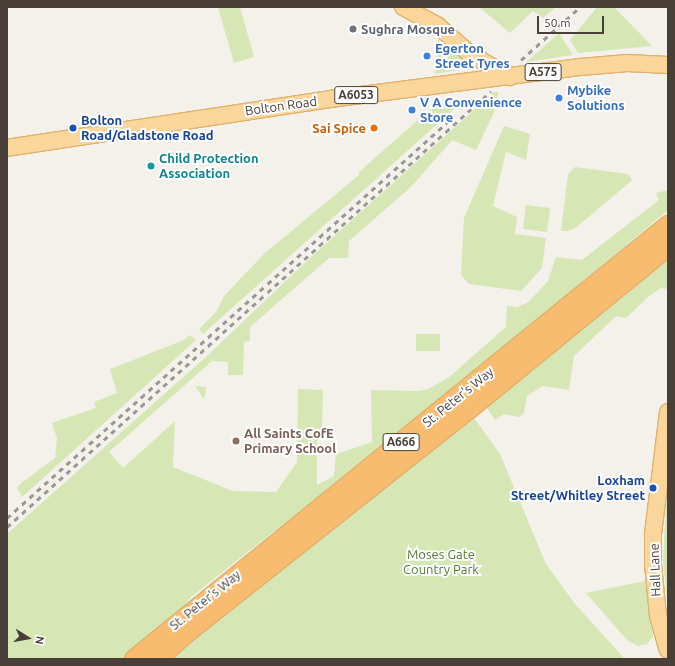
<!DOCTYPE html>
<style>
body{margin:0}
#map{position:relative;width:675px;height:666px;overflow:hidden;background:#f4f0ea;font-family:Ubuntu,sans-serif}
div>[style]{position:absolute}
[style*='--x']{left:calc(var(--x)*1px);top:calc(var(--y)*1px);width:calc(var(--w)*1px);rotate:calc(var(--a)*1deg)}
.green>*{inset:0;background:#d6e7b5}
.roads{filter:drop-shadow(1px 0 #e0b16d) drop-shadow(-1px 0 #e0b16d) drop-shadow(0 1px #e0b16d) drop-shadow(0 -1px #e0b16d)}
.primary>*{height:16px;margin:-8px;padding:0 8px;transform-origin:8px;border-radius:8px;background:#fad69d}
.highway>*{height:19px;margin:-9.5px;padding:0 9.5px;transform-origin:9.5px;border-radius:9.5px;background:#f8bc71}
.rail>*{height:2.5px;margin-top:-1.25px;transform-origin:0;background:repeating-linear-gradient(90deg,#989898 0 5px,transparent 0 10px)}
.dots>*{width:11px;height:11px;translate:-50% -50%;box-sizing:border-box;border:2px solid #fff;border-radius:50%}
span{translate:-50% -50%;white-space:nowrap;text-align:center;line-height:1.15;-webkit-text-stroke:4px #fff;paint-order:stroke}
.shield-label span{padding:1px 3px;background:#fff;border:1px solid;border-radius:3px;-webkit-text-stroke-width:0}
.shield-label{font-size:12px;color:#484038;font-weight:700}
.worship-label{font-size:13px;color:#5b616d;font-weight:700}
.left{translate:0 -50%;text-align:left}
.shop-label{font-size:13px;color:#366cbe;font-weight:700}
.street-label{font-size:13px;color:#484038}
.transit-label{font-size:13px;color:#164399;font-weight:700}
.right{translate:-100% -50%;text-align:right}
.food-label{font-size:13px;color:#c56008;font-weight:700}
.culture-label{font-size:13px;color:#0d838f;font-weight:700}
.education-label{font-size:13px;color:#785e54;font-weight:700}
.park-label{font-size:13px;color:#52792d}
.frame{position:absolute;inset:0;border:8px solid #484038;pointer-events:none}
.north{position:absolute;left:8px;top:618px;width:40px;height:40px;-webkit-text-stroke:3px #fff;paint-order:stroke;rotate:101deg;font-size:11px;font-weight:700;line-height:16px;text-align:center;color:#484038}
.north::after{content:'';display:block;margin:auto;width:14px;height:18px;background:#484038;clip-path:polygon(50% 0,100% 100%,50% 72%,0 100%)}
.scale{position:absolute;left:537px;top:16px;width:67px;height:18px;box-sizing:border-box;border:2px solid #484038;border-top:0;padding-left:5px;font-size:12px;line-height:14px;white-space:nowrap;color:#484038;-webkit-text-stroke:3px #fff;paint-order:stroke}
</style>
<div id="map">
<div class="green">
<i style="clip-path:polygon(218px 7px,240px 7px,254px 57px,234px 63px)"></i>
<i style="clip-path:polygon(479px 7px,556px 7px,543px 18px,533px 11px,510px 33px)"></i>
<i style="clip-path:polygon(597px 7px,614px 7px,652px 46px,578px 53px,570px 40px)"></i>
<i style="clip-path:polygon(559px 33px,573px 55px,526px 62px,539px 51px)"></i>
<i style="clip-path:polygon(438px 40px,466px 62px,465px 69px,435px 74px)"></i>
<i style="clip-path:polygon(494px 92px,498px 92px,497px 106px,476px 150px,452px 140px,412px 186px,349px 241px,348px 258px,329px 258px,250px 327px,250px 341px,244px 342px,243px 375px,228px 375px,228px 362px,212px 361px,109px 452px,123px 468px,175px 421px,173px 467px,233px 491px,276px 492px,297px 462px,298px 389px,323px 390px,322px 432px,317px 432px,317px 485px,334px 476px,336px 454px,372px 442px,371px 390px,418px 391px,428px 389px,448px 378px,506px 327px,507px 306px,517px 307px,527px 303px,538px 292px,548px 281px,556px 257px,582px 260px,659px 200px,656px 193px,668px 190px,668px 210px,526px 330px,296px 518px,273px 532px,191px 597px,177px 614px,124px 659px,7px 659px,7px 534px,208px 355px,310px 258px)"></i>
<i style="clip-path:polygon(435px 105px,454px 109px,203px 334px,199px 329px,217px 311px,224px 296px,265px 253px,359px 175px,359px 172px)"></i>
<i style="clip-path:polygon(504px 126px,530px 134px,526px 160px,506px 152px,493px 206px,517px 217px,515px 234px,546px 238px,542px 268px,521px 291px,469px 284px,461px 275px,464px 218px)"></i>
<i style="clip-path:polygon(575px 167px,628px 174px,632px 180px,577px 227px,568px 231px,561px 231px,568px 174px)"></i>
<i style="clip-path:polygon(526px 205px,550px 208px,547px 232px,523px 229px)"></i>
<i style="clip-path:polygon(668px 256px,668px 289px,661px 288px,649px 296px,626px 318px,616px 316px,574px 356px,569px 390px,542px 386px,527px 396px,524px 413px,519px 417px,504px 414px,495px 420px,485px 405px)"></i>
<i style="clip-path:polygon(416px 334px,440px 334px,440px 351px,416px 351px)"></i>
<i style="clip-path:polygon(190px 335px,196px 340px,22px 497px,17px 488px,20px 484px,55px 458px,57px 438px,52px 423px,96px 408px,94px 402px,117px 393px,110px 369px,184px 340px)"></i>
<i style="clip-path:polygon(195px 386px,206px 387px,205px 397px,203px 398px)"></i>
<i style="clip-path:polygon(472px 415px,500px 454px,546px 564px,575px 604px,625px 659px,171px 659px,216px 622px,230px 605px)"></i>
<i style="clip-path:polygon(666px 502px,668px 503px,668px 610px,663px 562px)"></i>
<i style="clip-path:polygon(645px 581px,653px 636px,647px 644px,638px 646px,627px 640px,586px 593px)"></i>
</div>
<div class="roads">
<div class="primary">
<i style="--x:403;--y:7;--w:40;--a:28"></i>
<i style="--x:438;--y:26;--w:41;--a:41.1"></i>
<i style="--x:469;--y:53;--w:47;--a:31"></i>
<i style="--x:7;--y:148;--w:327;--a:-8.6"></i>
<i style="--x:330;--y:99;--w:253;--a:-7.3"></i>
<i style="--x:581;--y:67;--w:46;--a:-5"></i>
<i style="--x:627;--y:63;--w:41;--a:2.8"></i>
<i style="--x:668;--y:412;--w:124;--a:97"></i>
<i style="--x:653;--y:535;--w:29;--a:90"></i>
<i style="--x:653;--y:564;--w:52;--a:84.5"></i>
<i style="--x:658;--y:616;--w:35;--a:74"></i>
</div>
<div class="highway">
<i style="--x:134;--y:659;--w:688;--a:-39.1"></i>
<i style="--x:156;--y:659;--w:40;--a:-42"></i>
<i style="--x:186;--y:632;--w:361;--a:-38.4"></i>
<i style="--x:469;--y:408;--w:257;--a:-39.3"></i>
</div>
</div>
<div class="rail">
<i style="--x:521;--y:60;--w:79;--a:-41.9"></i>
<i style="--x:7;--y:518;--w:598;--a:-41.95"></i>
<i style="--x:7;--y:527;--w:651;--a:-42.01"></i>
</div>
<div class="dots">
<i style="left:353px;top:29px;background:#6b7280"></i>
<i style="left:427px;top:56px;background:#3f7fe0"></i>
<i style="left:559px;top:98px;background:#3f7fe0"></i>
<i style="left:412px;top:110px;background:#3f7fe0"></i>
<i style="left:73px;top:128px;background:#1a4fb4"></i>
<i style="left:374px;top:128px;background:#e8710a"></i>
<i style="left:151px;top:166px;background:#0f9aa8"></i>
<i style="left:236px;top:441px;background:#8d6e63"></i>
<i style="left:653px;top:488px;background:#1a4fb4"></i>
</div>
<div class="shield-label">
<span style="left:543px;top:72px">A575</span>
<span style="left:356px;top:95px">A6053</span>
<span style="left:401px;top:442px">A666</span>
</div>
<div class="worship-label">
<span class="left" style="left:361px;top:29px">Sughra Mosque</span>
</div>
<div class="shop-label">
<span class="left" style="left:435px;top:56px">Egerton<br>Street Tyres</span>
<span class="left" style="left:567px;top:98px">Mybike<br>Solutions</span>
<span class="left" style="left:420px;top:110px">V A Convenience<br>Store</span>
</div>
<div class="street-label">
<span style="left:281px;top:106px;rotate:-8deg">Bolton Road</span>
<span style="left:458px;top:397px;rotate:-39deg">St. Peter's Way</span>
<span style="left:655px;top:570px;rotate:-92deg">Hall Lane</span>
<span style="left:205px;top:600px;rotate:-39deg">St. Peter's Way</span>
</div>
<div class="transit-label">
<span class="left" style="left:81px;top:128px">Bolton<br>Road/Gladstone Road</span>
<span class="right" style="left:645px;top:488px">Loxham<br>Street/Whitley Street</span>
</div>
<div class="food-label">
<span class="right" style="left:366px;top:128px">Sai Spice</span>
</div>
<div class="culture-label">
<span class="left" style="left:159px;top:166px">Child Protection<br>Association</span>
</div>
<div class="education-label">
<span class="left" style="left:244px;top:441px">All Saints CofE<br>Primary School</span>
</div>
<div class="park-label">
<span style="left:441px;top:562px">Moses Gate<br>Country Park</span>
</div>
<div class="frame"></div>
<div class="north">N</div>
<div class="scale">50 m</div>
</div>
